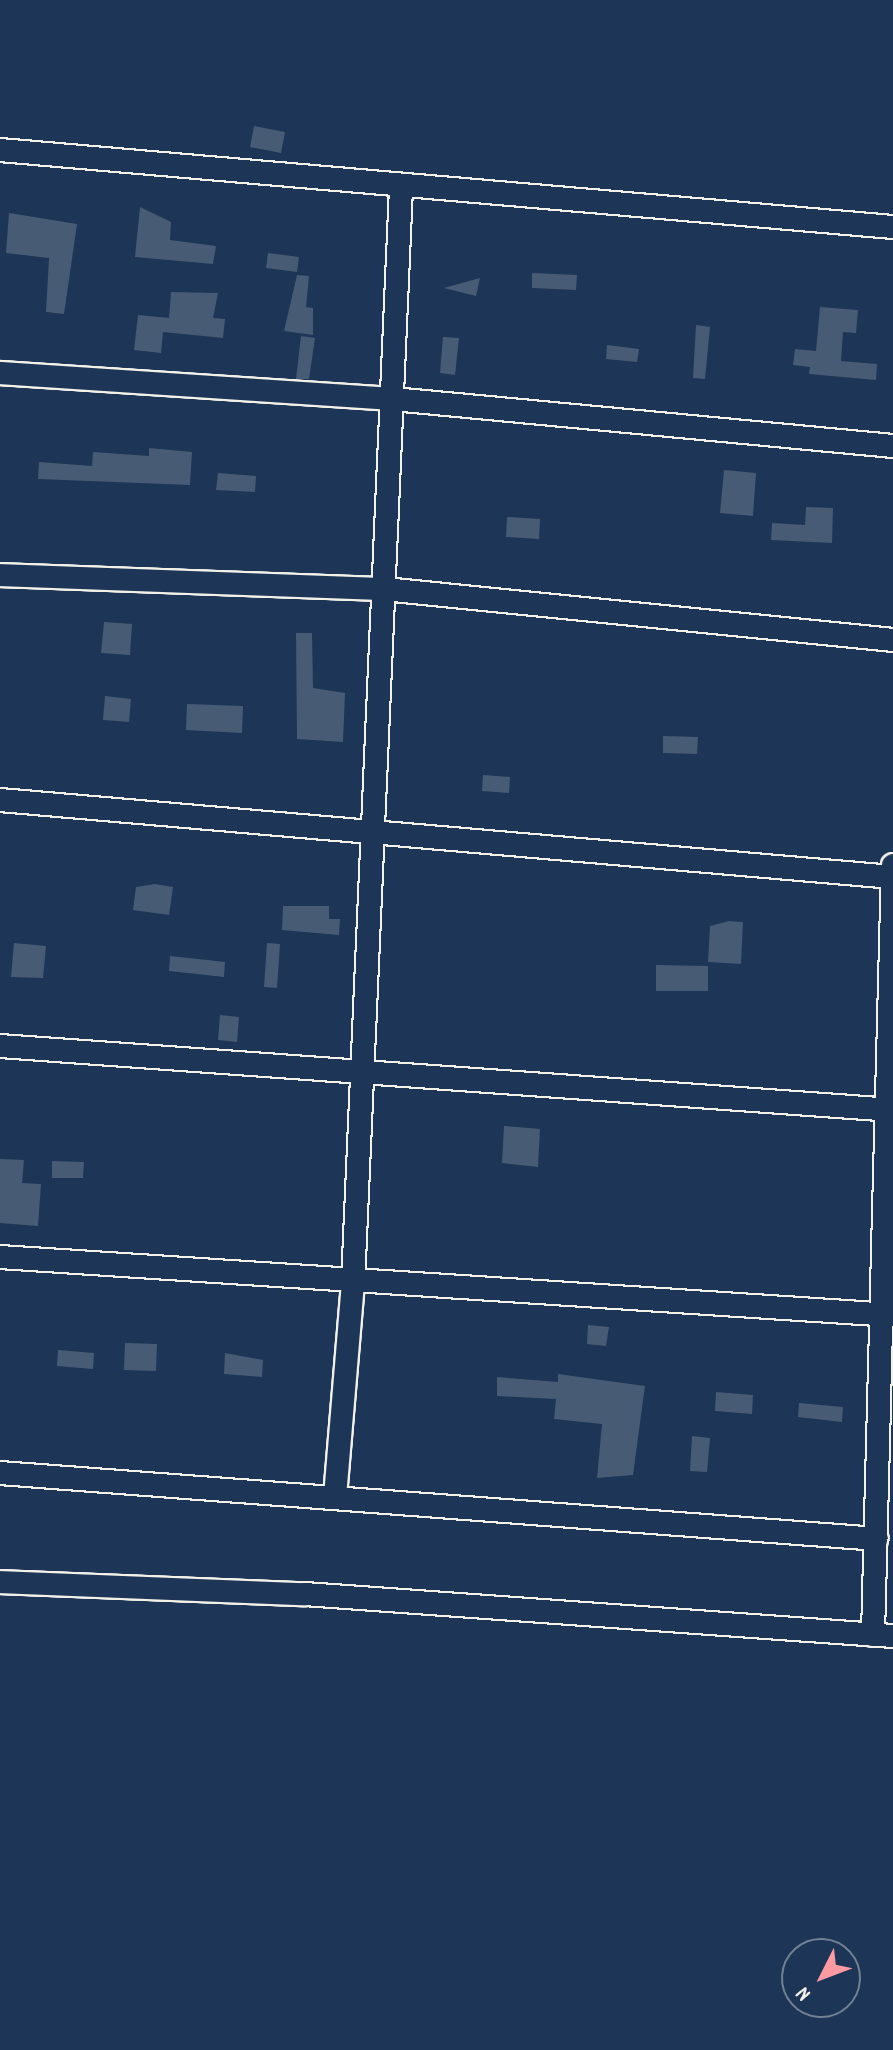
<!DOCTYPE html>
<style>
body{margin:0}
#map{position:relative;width:893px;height:2050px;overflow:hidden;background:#1d3557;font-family:Dekko,sans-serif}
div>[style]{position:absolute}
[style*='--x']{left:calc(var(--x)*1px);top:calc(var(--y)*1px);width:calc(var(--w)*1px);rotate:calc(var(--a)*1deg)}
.building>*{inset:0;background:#485b74}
.roads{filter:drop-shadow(2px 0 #f4f1e8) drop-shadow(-2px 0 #f4f1e8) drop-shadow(0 2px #f4f1e8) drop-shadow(0 -2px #f4f1e8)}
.minor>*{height:22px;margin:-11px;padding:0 11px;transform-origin:11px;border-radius:11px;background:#1d3557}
span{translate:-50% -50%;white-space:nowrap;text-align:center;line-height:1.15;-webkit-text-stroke:7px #1d3557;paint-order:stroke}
.north{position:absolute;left:781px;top:1938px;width:80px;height:80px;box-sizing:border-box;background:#1d3557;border:2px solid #738091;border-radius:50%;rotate:228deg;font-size:22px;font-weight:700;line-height:32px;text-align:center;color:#f4f1e8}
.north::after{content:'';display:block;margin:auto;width:28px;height:36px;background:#ff9aa2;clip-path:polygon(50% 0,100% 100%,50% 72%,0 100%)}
</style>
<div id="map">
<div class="building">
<i style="clip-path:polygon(254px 126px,285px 132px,281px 153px,250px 147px)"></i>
<i style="clip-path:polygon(140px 207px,171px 222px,170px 240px,216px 246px,213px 264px,135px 257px)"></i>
<i style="clip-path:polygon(9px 213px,77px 224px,64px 314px,46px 312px,49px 258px,6px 253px)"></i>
<i style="clip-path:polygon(268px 253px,299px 257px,297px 272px,266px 268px)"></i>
<i style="clip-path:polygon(532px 273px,577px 275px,576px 290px,532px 288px)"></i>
<i style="clip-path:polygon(297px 275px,309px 276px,306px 307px,313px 308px,313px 335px,284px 331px)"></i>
<i style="clip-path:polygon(480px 278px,476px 296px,444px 288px)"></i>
<i style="clip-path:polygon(171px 292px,218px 293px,213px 318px,225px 319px,223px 338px,163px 332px,161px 353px,134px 350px,138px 315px,169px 318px)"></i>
<i style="clip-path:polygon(820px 307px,858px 310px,856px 333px,843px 332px,841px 361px,877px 364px,876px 380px,809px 374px,810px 367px,793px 365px,795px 349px,816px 351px)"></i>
<i style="clip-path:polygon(696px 325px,710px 327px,705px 379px,693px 378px)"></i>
<i style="clip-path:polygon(301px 336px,315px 338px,309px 379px,296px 379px)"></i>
<i style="clip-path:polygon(443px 337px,459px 338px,455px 375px,440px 373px)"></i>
<i style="clip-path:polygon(607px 345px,639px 349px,637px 362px,606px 359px)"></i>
<i style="clip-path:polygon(149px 448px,192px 452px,190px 485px,38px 479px,39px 462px,92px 466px,93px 452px,149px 456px)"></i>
<i style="clip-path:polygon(724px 470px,756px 473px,753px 516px,720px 513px)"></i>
<i style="clip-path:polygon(218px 473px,256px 476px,255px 492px,216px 490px)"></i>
<i style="clip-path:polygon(806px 507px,833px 508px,832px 543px,771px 540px,772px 523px,805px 525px)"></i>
<i style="clip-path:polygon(507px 517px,540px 519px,539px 539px,506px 537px)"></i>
<i style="clip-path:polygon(104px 622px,132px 624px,130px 655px,101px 653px)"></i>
<i style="clip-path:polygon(296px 633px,312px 633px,313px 688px,345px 693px,343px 742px,297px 739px)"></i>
<i style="clip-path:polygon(105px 696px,131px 699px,129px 722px,103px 720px)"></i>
<i style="clip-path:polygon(187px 704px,243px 706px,242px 733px,186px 730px)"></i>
<i style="clip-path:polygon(663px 736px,698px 737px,697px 754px,663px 753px)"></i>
<i style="clip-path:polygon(483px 775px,510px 777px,509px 793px,482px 791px)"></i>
<i style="clip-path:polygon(155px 884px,173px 887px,169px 915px,133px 910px,136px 887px)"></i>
<i style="clip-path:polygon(283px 906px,329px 906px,329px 919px,340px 919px,339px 935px,282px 930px)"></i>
<i style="clip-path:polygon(729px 921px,743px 922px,741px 964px,708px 962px,710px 926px)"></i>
<i style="clip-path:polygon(14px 943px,46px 946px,43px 978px,11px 977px)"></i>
<i style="clip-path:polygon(267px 943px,280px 944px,277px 988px,264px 987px)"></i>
<i style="clip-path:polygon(170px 956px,225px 962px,224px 977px,169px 971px)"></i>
<i style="clip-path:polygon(656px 965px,708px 966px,708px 991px,656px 991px)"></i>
<i style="clip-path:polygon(220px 1015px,239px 1017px,237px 1042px,218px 1040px)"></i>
<i style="clip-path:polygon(504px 1126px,540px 1129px,538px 1167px,502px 1163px)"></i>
<i style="clip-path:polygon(0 1159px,24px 1160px,22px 1183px,41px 1184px,38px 1226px,0 1223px)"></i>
<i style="clip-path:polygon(52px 1161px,84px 1162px,83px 1178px,52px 1178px)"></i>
<i style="clip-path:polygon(588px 1325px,609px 1327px,606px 1346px,587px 1344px)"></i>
<i style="clip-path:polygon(125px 1343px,157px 1344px,156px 1371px,124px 1370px)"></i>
<i style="clip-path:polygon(58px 1350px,94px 1353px,93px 1369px,57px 1366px)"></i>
<i style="clip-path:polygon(225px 1353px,263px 1360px,262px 1377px,224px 1374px)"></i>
<i style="clip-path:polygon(558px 1374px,645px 1386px,633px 1475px,597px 1478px,602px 1424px,554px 1419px,556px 1399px,497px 1396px,497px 1377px,558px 1382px)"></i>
<i style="clip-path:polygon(716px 1392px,753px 1395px,752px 1414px,715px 1411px)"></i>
<i style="clip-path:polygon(799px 1403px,843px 1407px,842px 1422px,798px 1417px)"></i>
<i style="clip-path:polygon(692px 1436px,710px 1438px,707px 1472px,690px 1471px)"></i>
</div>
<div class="roads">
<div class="minor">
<i style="--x:0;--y:150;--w:896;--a:4.93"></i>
<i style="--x:0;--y:373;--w:394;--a:3.8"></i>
<i style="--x:393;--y:399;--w:502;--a:5.37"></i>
<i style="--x:0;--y:575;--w:384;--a:2.1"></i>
<i style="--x:384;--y:589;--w:512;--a:5.72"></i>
<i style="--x:0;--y:800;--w:896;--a:4.93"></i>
<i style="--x:0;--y:1046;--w:895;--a:4.1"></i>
<i style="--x:0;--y:1257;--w:895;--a:3.72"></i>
<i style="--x:0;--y:1473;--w:879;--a:4.3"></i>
<i style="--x:335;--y:1497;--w:215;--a:-85.2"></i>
<i style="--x:353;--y:1283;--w:1097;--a:-87.49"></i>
<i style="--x:0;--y:1582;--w:304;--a:2.3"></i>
<i style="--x:304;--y:1594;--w:590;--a:4.08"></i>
<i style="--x:873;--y:1635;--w:770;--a:-88.51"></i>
</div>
</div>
<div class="north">N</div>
</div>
